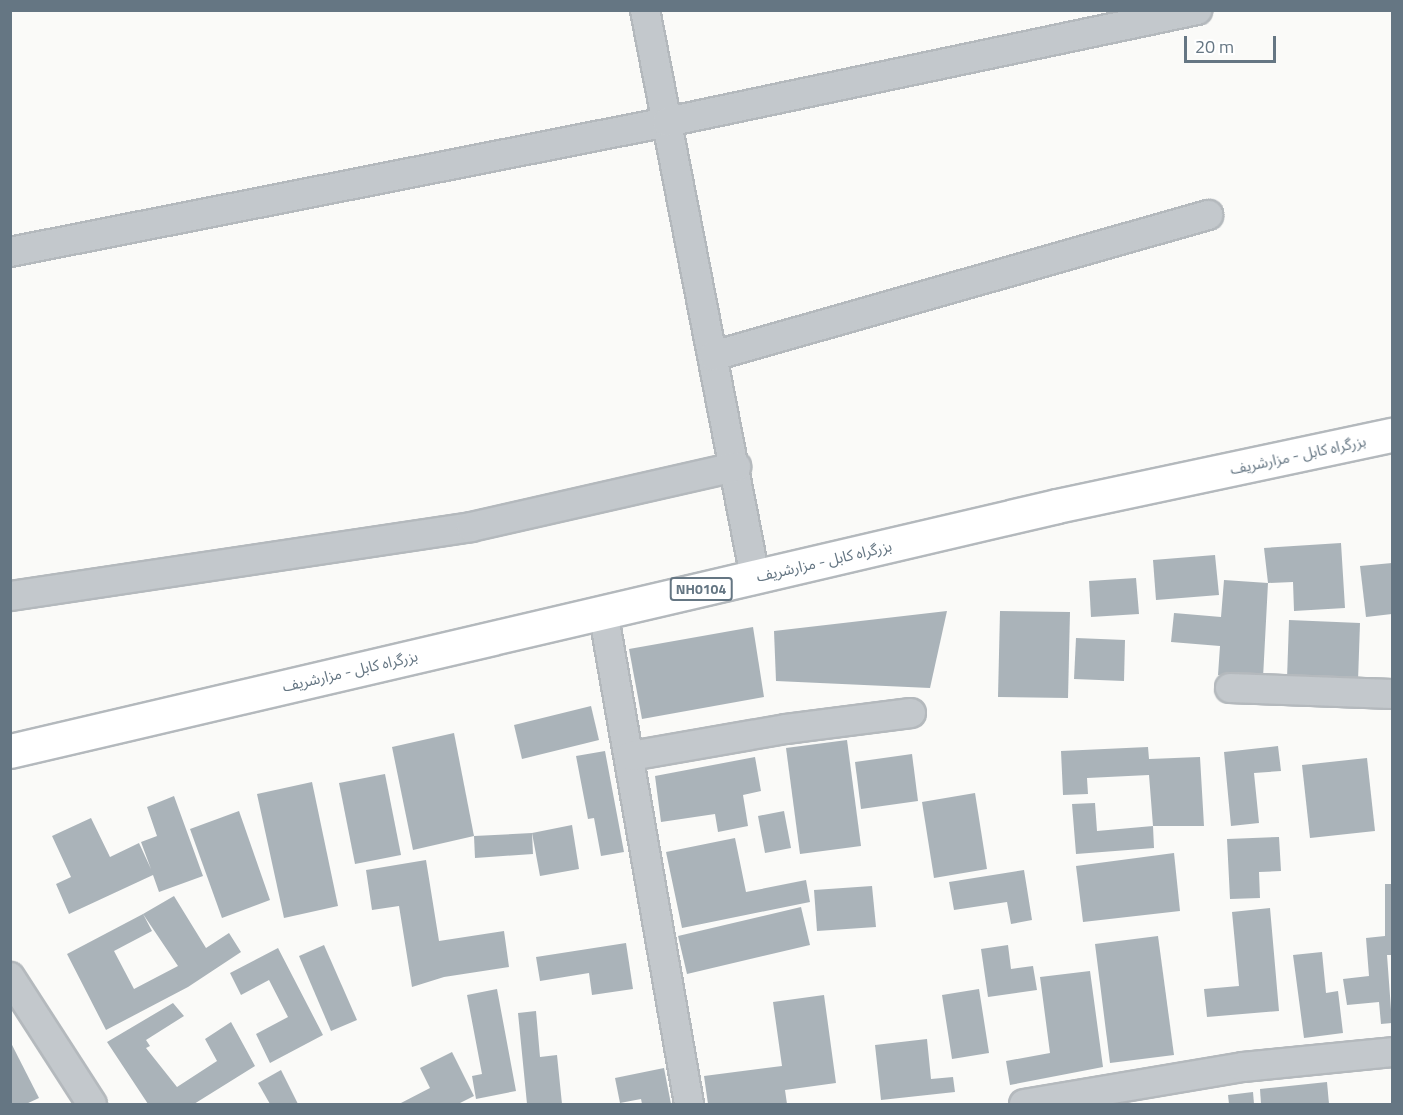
<!DOCTYPE html>
<meta charset="utf-8">
<style>
body{margin:0}
#map{position:relative;width:1403px;height:1115px;overflow:hidden;background:#fafaf8;font-family:"Titillium Web","Noto Sans Arabic",sans-serif}
div>[style]{position:absolute}
[style*='--x']{left:calc(var(--x)*1px);top:calc(var(--y)*1px);width:calc(var(--w)*1px);rotate:calc(var(--a)*1deg)}
.building>*{inset:0;background:#aab3b9}
.roads{filter:drop-shadow(2px 0 #b4b9bd) drop-shadow(-2px 0 #b4b9bd) drop-shadow(0 2px #b4b9bd) drop-shadow(0 -2px #b4b9bd)}
.street>*{height:28px;margin:-14px;padding:0 14px;transform-origin:14px;border-radius:14px;background:#c3c8cc}
.highway>*{height:33px;margin:-16.5px;padding:0 16.5px;transform-origin:16.5px;border-radius:16.5px;background:#fff}
span{translate:-50% -50%;white-space:nowrap;text-align:center;line-height:1.15;-webkit-text-stroke:6px #fff;paint-order:stroke}
.shield-label span{padding:2px 4px;background:#fff;border:2px solid;border-radius:4px;-webkit-text-stroke-width:0}
.shield-label{font-size:14px;color:#657683;font-weight:700}
.street-label{font-size:15px;color:#657683}
.frame{position:absolute;inset:0;border:12px solid #657683;pointer-events:none}
.scale{position:absolute;left:1184px;top:36px;width:92px;height:27px;box-sizing:border-box;border:3px solid #657683;border-top:0;padding-left:8px;font-size:18px;line-height:21px;white-space:nowrap;color:#657683;-webkit-text-stroke:4px #fff;paint-order:stroke}
</style>
<div id="map">
<div class="building">
<i style="clip-path:polygon(1341px 543px,1345px 608px,1294px 611px,1293px 582px,1268px 583px,1264px 548px)"></i>
<i style="clip-path:polygon(1215px 555px,1219px 595px,1156px 600px,1153px 560px)"></i>
<i style="clip-path:polygon(1392px 563px,1392px 614px,1366px 617px,1360px 566px)"></i>
<i style="clip-path:polygon(1136px 578px,1139px 614px,1091px 617px,1089px 581px)"></i>
<i style="clip-path:polygon(1224px 580px,1268px 583px,1263px 678px,1218px 675px,1220px 646px,1171px 642px,1174px 613px,1221px 617px)"></i>
<i style="clip-path:polygon(947px 611px,930px 688px,776px 681px,774px 631px)"></i>
<i style="clip-path:polygon(1000px 611px,1070px 612px,1068px 698px,998px 697px)"></i>
<i style="clip-path:polygon(1289px 620px,1360px 623px,1358px 681px,1287px 679px)"></i>
<i style="clip-path:polygon(753px 627px,764px 697px,642px 719px,629px 649px)"></i>
<i style="clip-path:polygon(1076px 638px,1125px 640px,1124px 681px,1074px 679px)"></i>
<i style="clip-path:polygon(591px 706px,599px 740px,522px 759px,514px 725px)"></i>
<i style="clip-path:polygon(454px 733px,474px 836px,413px 850px,392px 747px)"></i>
<i style="clip-path:polygon(847px 740px,861px 846px,800px 854px,786px 748px)"></i>
<i style="clip-path:polygon(1278px 746px,1281px 771px,1254px 773px,1259px 823px,1231px 826px,1224px 752px)"></i>
<i style="clip-path:polygon(1148px 747px,1149px 759px,1200px 757px,1204px 826px,1153px 826px,1149px 775px,1087px 778px,1088px 794px,1063px 795px,1061px 751px)"></i>
<i style="clip-path:polygon(605px 751px,624px 852px,601px 856px,594px 818px,588px 819px,576px 756px)"></i>
<i style="clip-path:polygon(912px 754px,918px 801px,861px 809px,855px 762px)"></i>
<i style="clip-path:polygon(755px 757px,761px 791px,743px 795px,748px 826px,718px 832px,715px 814px,661px 822px,655px 776px)"></i>
<i style="clip-path:polygon(1367px 758px,1375px 831px,1310px 838px,1302px 765px)"></i>
<i style="clip-path:polygon(385px 774px,401px 855px,355px 864px,339px 783px)"></i>
<i style="clip-path:polygon(312px 782px,338px 906px,284px 918px,257px 794px)"></i>
<i style="clip-path:polygon(975px 793px,987px 869px,934px 878px,922px 802px)"></i>
<i style="clip-path:polygon(174px 796px,203px 876px,159px 892px,153px 875px,69px 914px,56px 884px,71px 877px,52px 836px,91px 818px,110px 857px,139px 843px,151px 869px,141px 842px,157px 836px,147px 807px)"></i>
<i style="clip-path:polygon(1095px 803px,1097px 831px,1153px 826px,1154px 848px,1076px 854px,1072px 804px)"></i>
<i style="clip-path:polygon(239px 811px,270px 900px,222px 918px,190px 829px)"></i>
<i style="clip-path:polygon(784px 811px,791px 848px,765px 853px,758px 816px)"></i>
<i style="clip-path:polygon(572px 825px,579px 869px,540px 876px,532px 833px)"></i>
<i style="clip-path:polygon(532px 833px,533px 854px,475px 858px,474px 836px)"></i>
<i style="clip-path:polygon(1279px 837px,1281px 871px,1259px 872px,1260px 898px,1230px 899px,1227px 839px)"></i>
<i style="clip-path:polygon(735px 838px,746px 892px,806px 880px,810px 902px,682px 928px,666px 852px)"></i>
<i style="clip-path:polygon(1174px 853px,1180px 911px,1083px 922px,1076px 866px)"></i>
<i style="clip-path:polygon(426px 860px,439px 941px,504px 931px,509px 967px,444px 977px,412px 987px,399px 906px,372px 910px,366px 870px)"></i>
<i style="clip-path:polygon(1024px 870px,1032px 920px,1011px 924px,1007px 902px,954px 910px,949px 882px)"></i>
<i style="clip-path:polygon(1385px 884px,1392px 884px,1392px 955px,1387px 955px,1392px 1023px,1381px 1024px,1379px 1002px,1347px 1005px,1343px 979px,1369px 976px,1366px 938px,1385px 936px)"></i>
<i style="clip-path:polygon(872px 886px,876px 927px,817px 931px,814px 890px)"></i>
<i style="clip-path:polygon(174px 896px,206px 948px,229px 933px,241px 952px,188px 987px,106px 1030px,67px 954px,143px 914px,152px 931px,114px 951px,134px 989px,178px 966px,143px 914px)"></i>
<i style="clip-path:polygon(801px 907px,810px 945px,687px 974px,678px 936px)"></i>
<i style="clip-path:polygon(1270px 908px,1279px 1011px,1207px 1017px,1204px 989px,1239px 986px,1232px 912px)"></i>
<i style="clip-path:polygon(1158px 936px,1174px 1055px,1110px 1063px,1095px 944px)"></i>
<i style="clip-path:polygon(626px 943px,633px 989px,592px 995px,589px 973px,540px 981px,536px 957px)"></i>
<i style="clip-path:polygon(324px 945px,357px 1020px,331px 1031px,299px 956px)"></i>
<i style="clip-path:polygon(1008px 945px,1011px 969px,1033px 966px,1037px 990px,988px 997px,981px 949px)"></i>
<i style="clip-path:polygon(278px 948px,323px 1035px,270px 1063px,256px 1034px,288px 1017px,269px 980px,241px 995px,230px 973px)"></i>
<i style="clip-path:polygon(1322px 952px,1326px 993px,1338px 991px,1343px 1033px,1304px 1038px,1293px 955px)"></i>
<i style="clip-path:polygon(1090px 971px,1103px 1067px,1010px 1085px,1006px 1061px,1050px 1053px,1040px 977px)"></i>
<i style="clip-path:polygon(497px 989px,516px 1091px,476px 1099px,472px 1076px,482px 1074px,467px 995px)"></i>
<i style="clip-path:polygon(979px 989px,989px 1053px,952px 1059px,942px 995px)"></i>
<i style="clip-path:polygon(824px 995px,836px 1083px,785px 1090px,787px 1104px,708px 1104px,704px 1076px,782px 1066px,773px 1002px)"></i>
<i style="clip-path:polygon(173px 1003px,184px 1016px,146px 1040px,150px 1046px,146px 1048px,177px 1087px,217px 1061px,205px 1039px,231px 1022px,255px 1066px,194px 1104px,148px 1104px,107px 1042px)"></i>
<i style="clip-path:polygon(536px 1011px,540px 1057px,557px 1055px,562px 1104px,527px 1104px,518px 1013px)"></i>
<i style="clip-path:polygon(927px 1039px,931px 1079px,953px 1077px,955px 1092px,881px 1100px,875px 1045px)"></i>
<i style="clip-path:polygon(10px 1041px,39px 1098px,26px 1104px,10px 1104px)"></i>
<i style="clip-path:polygon(452px 1052px,474px 1096px,458px 1104px,399px 1104px,430px 1088px,420px 1068px)"></i>
<i style="clip-path:polygon(664px 1068px,671px 1104px,642px 1104px,641px 1099px,620px 1103px,615px 1078px)"></i>
<i style="clip-path:polygon(281px 1070px,298px 1104px,270px 1104px,258px 1083px)"></i>
<i style="clip-path:polygon(1327px 1082px,1329px 1104px,1261px 1104px,1260px 1089px)"></i>
<i style="clip-path:polygon(1253px 1092px,1254px 1104px,1229px 1104px,1228px 1095px)"></i>
</div>
<div class="roads">
<div class="street">
<i style="--x:645;--y:10;--w:578;--a:79.02"></i>
<i style="--x:10;--y:252;--w:670;--a:-11.19"></i>
<i style="--x:667;--y:122;--w:542;--a:-11.93"></i>
<i style="--x:713;--y:356;--w:515;--a:-15.9"></i>
<i style="--x:10;--y:596;--w:466;--a:-8.5"></i>
<i style="--x:471;--y:527;--w:272;--a:-12.8"></i>
<i style="--x:603;--y:611;--w:500;--a:80.1"></i>
<i style="--x:1230;--y:688;--w:162;--a:2.1"></i>
<i style="--x:631;--y:756;--w:157;--a:-9.9"></i>
<i style="--x:786;--y:729;--w:126;--a:-7.3"></i>
<i style="--x:10;--y:977;--w:151;--a:57.2"></i>
<i style="--x:1024;--y:1104;--w:222;--a:-9.6"></i>
<i style="--x:1243;--y:1067;--w:150;--a:-5.7"></i>
</div>
<div class="highway">
<i style="--x:10;--y:751;--w:1075;--a:-13.17"></i>
<i style="--x:1057;--y:506;--w:342;--a:-12"></i>
</div>
</div>
<div class="shield-label">
<span style="left:701px;top:589px">NH0104</span>
</div>
<div class="street-label">
<span style="left:1298px;top:455px;rotate:-12deg">بزرگراه کابل - مزارشریف</span>
<span style="left:824px;top:561px;rotate:-13deg">بزرگراه کابل - مزارشریف</span>
<span style="left:350px;top:671px;rotate:-13deg">بزرگراه کابل - مزارشریف</span>
</div>
<div class="frame"></div>
<div class="scale">20 m</div>
</div>
